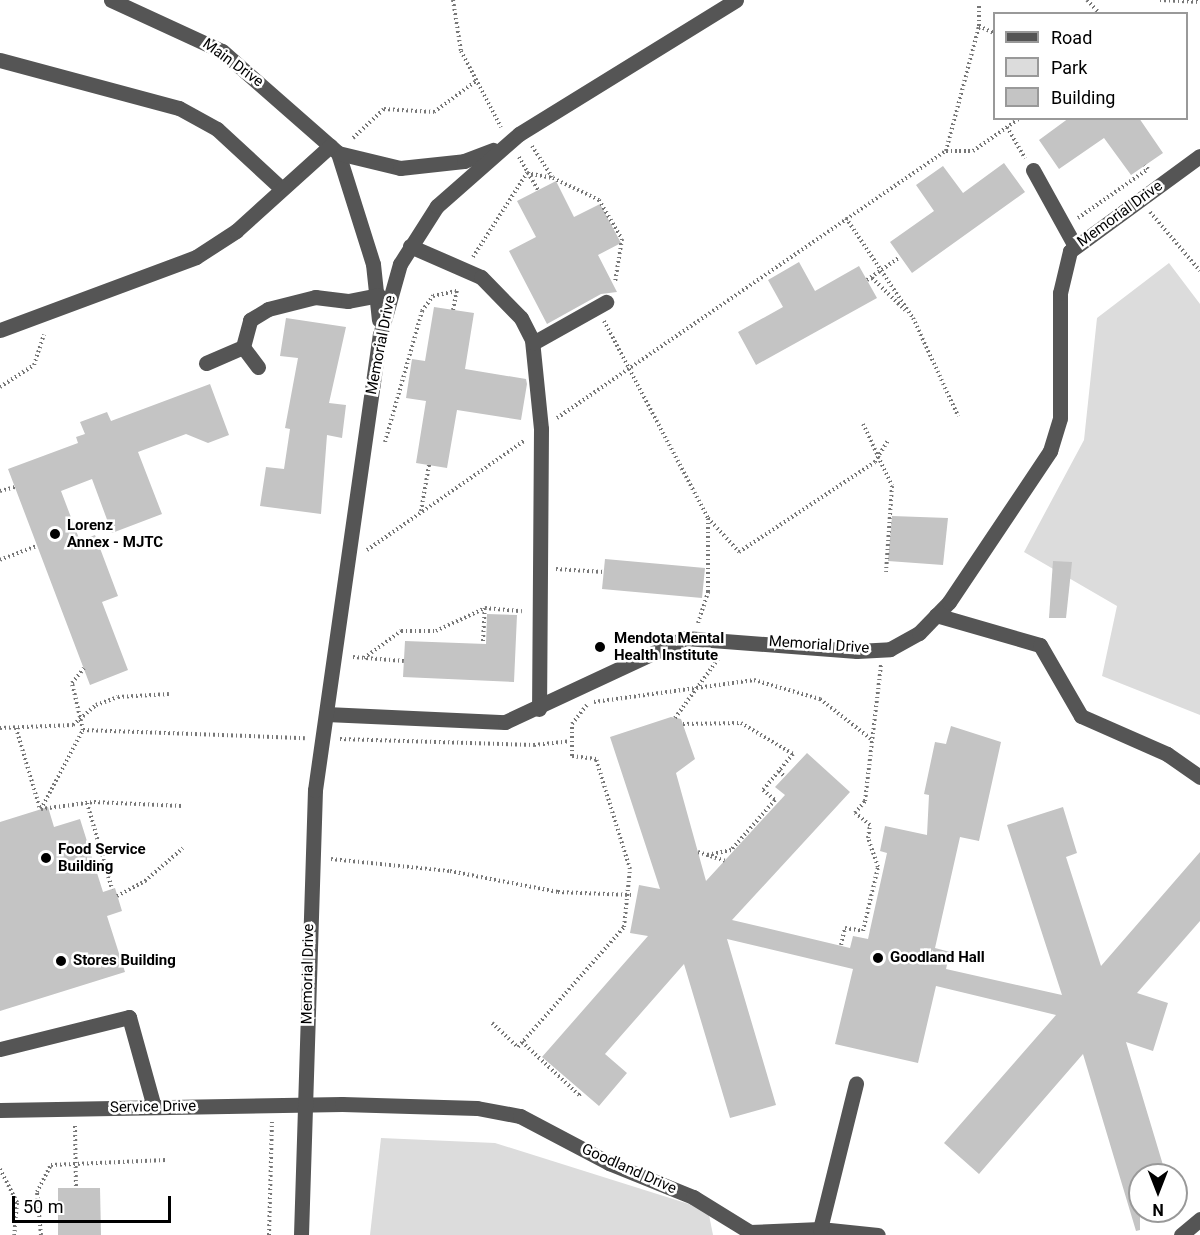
<!DOCTYPE html>
<style>
body{margin:0}
#map{position:relative;width:1200px;height:1235px;overflow:hidden;background:#fff;font-family:Roboto,sans-serif}
div>[style]{position:absolute}
[style*='--x']{left:calc(var(--x)*1px);top:calc(var(--y)*1px);width:calc(var(--w)*1px);rotate:calc(var(--a)*1deg)}
.green>*{inset:0;background:#dcdcdc}
.building>*{inset:0;background:#c4c4c4}
.path>*{height:4px;margin-top:-2px;transform-origin:0;background:repeating-linear-gradient(90deg,#777 0 1.5px,transparent 0 4.5px)}
.minor>*{height:15px;margin:-7.5px;padding:0 7.5px;transform-origin:7.5px;border-radius:7.5px;background:#555}
.dots>*{width:16px;height:16px;translate:-50% -50%;box-sizing:border-box;border:3px solid #fff;border-radius:50%}
span{translate:-50% -50%;white-space:nowrap;text-align:center;line-height:1.15;-webkit-text-stroke:5px #fff;paint-order:stroke}
.street-label{font-size:15px;color:#000}
.poi-label{font-size:15px;color:#000;font-weight:700}
.left{translate:0 -50%;text-align:left}
.legend{position:absolute;left:993px;top:12px;width:195px;height:108px;box-sizing:border-box;background:#fff;border:2px solid #999;margin:0;padding:8px 10px;list-style:none;font-size:18px;color:#000}
.legend li{display:flex;align-items:center;gap:12px;height:30px}
.legend b{width:30px;border:2px solid #999}
.north{position:absolute;left:1128px;top:1163px;width:60px;height:60px;box-sizing:border-box;background:#fff;border:2px solid #999;border-radius:50%;rotate:180deg;font-size:16px;font-weight:700;line-height:24px;text-align:center;color:#000}
.north::after{content:'';display:block;margin:auto;width:21px;height:27px;background:#000;clip-path:polygon(50% 0,100% 100%,50% 72%,0 100%)}
.scale{position:absolute;left:12px;top:1196px;width:159px;height:27px;box-sizing:border-box;border:3px solid #000;border-top:0;padding-left:8px;font-size:18px;line-height:21px;white-space:nowrap;color:#000;-webkit-text-stroke:4px #fff;paint-order:stroke}
</style>
<div id="map">
<div class="green">
<i style="clip-path:polygon(1169px 263px,1200px 304px,1200px 715px,1102px 676px,1117px 606px,1024px 552px,1084px 440px,1097px 318px)"></i>
<i style="clip-path:polygon(381px 1138px,495px 1143px,708px 1210px,713px 1235px,370px 1235px)"></i>
</div>
<div class="building">
<i style="clip-path:polygon(1069px 118px,1139px 118px,1163px 153px,1131px 175px,1104px 138px,1059px 169px,1039px 140px)"></i>
<i style="clip-path:polygon(1004px 163px,1025px 192px,912px 273px,890px 242px,934px 211px,916px 185px,943px 166px,963px 193px)"></i>
<i style="clip-path:polygon(556px 181px,574px 217px,600px 204px,621px 243px,598px 255px,617px 292px,601px 294px,547px 324px,509px 251px,536px 237px,517px 201px)"></i>
<i style="clip-path:polygon(799px 262px,815px 291px,859px 266px,877px 298px,756px 365px,738px 332px,783px 307px,768px 280px)"></i>
<i style="clip-path:polygon(434px 307px,474px 313px,465px 369px,526px 379px,527px 384px,521px 420px,457px 410px,447px 468px,416px 463px,426px 401px,406px 398px,412px 359px,425px 361px)"></i>
<i style="clip-path:polygon(286px 318px,346px 327px,329px 403px,346px 405px,342px 438px,327px 435px,321px 514px,260px 506px,266px 467px,284px 469px,290px 429px,285px 428px,298px 358px,280px 356px)"></i>
<i style="clip-path:polygon(210px 384px,229px 435px,208px 443px,186px 434px,138px 452px,162px 514px,112px 533px,92px 479px,61px 491px,80px 541px,95px 535px,118px 596px,102px 602px,128px 670px,90px 685px,8px 469px,78px 443px,76px 437px,85px 434px,80px 422px,107px 412px,111px 421px)"></i>
<i style="clip-path:polygon(892px 516px,948px 518px,943px 565px,888px 561px)"></i>
<i style="clip-path:polygon(605px 559px,705px 568px,702px 598px,602px 589px)"></i>
<i style="clip-path:polygon(1053px 561px,1072px 562px,1066px 618px,1049px 618px)"></i>
<i style="clip-path:polygon(487px 614px,517px 615px,514px 682px,403px 677px,405px 641px,486px 644px)"></i>
<i style="clip-path:polygon(671px 717px,681px 719px,695px 759px,676px 773px,706px 881px,785px 795px,775px 787px,807px 753px,850px 792px,732px 920px,850px 948px,853px 936px,868px 939px,887px 853px,880px 851px,885px 826px,927px 835px,929px 795px,924px 794px,935px 742px,946px 744px,951px 726px,1001px 742px,979px 841px,960px 837px,935px 948px,950px 952px,946px 969px,1062px 995px,1007px 825px,1063px 807px,1077px 853px,1066px 857px,1101px 966px,1200px 852px,1200px 921px,1137px 993px,1168px 1003px,1153px 1051px,1126px 1042px,1166px 1175px,1140px 1175px,1140px 1230px,1136px 1231px,1083px 1054px,979px 1174px,944px 1143px,1056px 1015px,936px 986px,918px 1063px,835px 1044px,853px 969px,727px 939px,776px 1105px,730px 1118px,684px 964px,605px 1054px,627px 1073px,599px 1106px,542px 1057px,648px 936px,630px 933px,639px 885px,660px 889px,610px 737px)"></i>
<i style="clip-path:polygon(48px 807px,54px 827px,80px 819px,103px 892px,115px 888px,122px 911px,107px 916px,125px 972px,0 1011px,0 822px)"></i>
<i style="clip-path:polygon(58px 1188px,100px 1188px,101px 1235px,58px 1235px)"></i>
</div>
<div class="path">
<i style="--x:453;--y:0;--w:52;--a:81.1"></i>
<i style="--x:461;--y:51;--w:86;--a:62.2"></i>
<i style="--x:1087;--y:0;--w:19;--a:47"></i>
<i style="--x:1160;--y:0;--w:40;--a:2.9"></i>
<i style="--x:979;--y:26;--w:17;--a:25"></i>
<i style="--x:1007;--y:127;--w:36;--a:60"></i>
<i style="--x:353;--y:138;--w:42;--a:-43.1"></i>
<i style="--x:384;--y:109;--w:50;--a:3.4"></i>
<i style="--x:434;--y:112;--w:52;--a:-36.4"></i>
<i style="--x:532;--y:146;--w:37;--a:57"></i>
<i style="--x:946;--y:151;--w:129;--a:-75.2"></i>
<i style="--x:979;--y:26;--w:21;--a:-90"></i>
<i style="--x:519;--y:157;--w:38;--a:60"></i>
<i style="--x:1150;--y:212;--w:77;--a:49.7"></i>
<i style="--x:846;--y:218;--w:120;--a:56.2"></i>
<i style="--x:913;--y:318;--w:108;--a:65.3"></i>
<i style="--x:1078;--y:218;--w:85;--a:-35"></i>
<i style="--x:1148;--y:169;--w:5;--a:-127"></i>
<i style="--x:473;--y:257;--w:100;--a:-57.3"></i>
<i style="--x:527;--y:173;--w:26;--a:11"></i>
<i style="--x:553;--y:178;--w:51;--a:25.6"></i>
<i style="--x:599;--y:200;--w:45;--a:59.5"></i>
<i style="--x:622;--y:239;--w:44;--a:99.2"></i>
<i style="--x:872;--y:278;--w:46;--a:44.1"></i>
<i style="--x:867;--y:280;--w:40;--a:-34.9"></i>
<i style="--x:453;--y:310;--w:20;--a:-79"></i>
<i style="--x:604;--y:321;--w:223;--a:62.2"></i>
<i style="--x:708;--y:518;--w:46;--a:47.6"></i>
<i style="--x:739;--y:552;--w:163;--a:-33.5"></i>
<i style="--x:875;--y:462;--w:26;--a:-59"></i>
<i style="--x:0;--y:387;--w:40;--a:-32.9"></i>
<i style="--x:34;--y:365;--w:32;--a:-72"></i>
<i style="--x:557;--y:418;--w:472;--a:-34.5"></i>
<i style="--x:946;--y:151;--w:27;--a:0"></i>
<i style="--x:973;--y:151;--w:57;--a:-35.1"></i>
<i style="--x:863;--y:424;--w:68;--a:64.9"></i>
<i style="--x:892;--y:486;--w:86;--a:94"></i>
<i style="--x:385;--y:442;--w:136;--a:-74.2"></i>
<i style="--x:422;--y:311;--w:19;--a:-54"></i>
<i style="--x:433;--y:296;--w:25;--a:-12"></i>
<i style="--x:0;--y:491;--w:16;--a:-15"></i>
<i style="--x:421;--y:511;--w:47;--a:-80.1"></i>
<i style="--x:367;--y:550;--w:191;--a:-34.8"></i>
<i style="--x:0;--y:560;--w:40;--a:-21"></i>
<i style="--x:556;--y:569;--w:48;--a:3.6"></i>
<i style="--x:698;--y:623;--w:33;--a:-72"></i>
<i style="--x:708;--y:592;--w:73;--a:-90"></i>
<i style="--x:483;--y:641;--w:33;--a:-87"></i>
<i style="--x:353;--y:657;--w:51;--a:4.5"></i>
<i style="--x:364;--y:658;--w:46;--a:-36.1"></i>
<i style="--x:401;--y:631;--w:35;--a:0"></i>
<i style="--x:436;--y:631;--w:54;--a:-25.1"></i>
<i style="--x:485;--y:608;--w:37;--a:5"></i>
<i style="--x:594;--y:702;--w:162;--a:-7.8"></i>
<i style="--x:754;--y:680;--w:69;--a:16.1"></i>
<i style="--x:820;--y:699;--w:65;--a:38.1"></i>
<i style="--x:675;--y:718;--w:73;--a:-53.9"></i>
<i style="--x:683;--y:724;--w:58;--a:-1"></i>
<i style="--x:741;--y:723;--w:61;--a:30.8"></i>
<i style="--x:793;--y:754;--w:47;--a:129.8"></i>
<i style="--x:763;--y:790;--w:16;--a:40"></i>
<i style="--x:775;--y:800;--w:67;--a:131.3"></i>
<i style="--x:731;--y:850;--w:24;--a:168"></i>
<i style="--x:0;--y:728;--w:73;--a:-2.4"></i>
<i style="--x:73;--y:725;--w:30;--a:-41"></i>
<i style="--x:96;--y:705;--w:23;--a:-20"></i>
<i style="--x:118;--y:697;--w:51;--a:-3.4"></i>
<i style="--x:16;--y:728;--w:84;--a:73.5"></i>
<i style="--x:83;--y:730;--w:222;--a:2.1"></i>
<i style="--x:340;--y:739;--w:194;--a:1.8"></i>
<i style="--x:534;--y:745;--w:36;--a:-6"></i>
<i style="--x:779;--y:771;--w:8;--a:45"></i>
<i style="--x:87;--y:803;--w:90;--a:73.8"></i>
<i style="--x:41;--y:809;--w:89;--a:-62"></i>
<i style="--x:83;--y:730;--w:48;--a:-103.2"></i>
<i style="--x:72;--y:683;--w:19;--a:-51"></i>
<i style="--x:41;--y:809;--w:53;--a:-7.5"></i>
<i style="--x:94;--y:802;--w:88;--a:2.6"></i>
<i style="--x:698;--y:852;--w:28;--a:18"></i>
<i style="--x:331;--y:859;--w:120;--a:5.8"></i>
<i style="--x:450;--y:871;--w:110;--a:11"></i>
<i style="--x:558;--y:892;--w:73;--a:2.4"></i>
<i style="--x:117;--y:896;--w:32;--a:-28"></i>
<i style="--x:145;--y:881;--w:50;--a:-41"></i>
<i style="--x:841;--y:945;--w:17;--a:-77"></i>
<i style="--x:845;--y:928;--w:18;--a:9"></i>
<i style="--x:863;--y:931;--w:66;--a:-76.8"></i>
<i style="--x:878;--y:867;--w:31;--a:-109"></i>
<i style="--x:868;--y:838;--w:13;--a:-81"></i>
<i style="--x:870;--y:825;--w:19;--a:-141"></i>
<i style="--x:855;--y:813;--w:16;--a:-50"></i>
<i style="--x:865;--y:801;--w:137;--a:-83.3"></i>
<i style="--x:492;--y:1023;--w:35;--a:43"></i>
<i style="--x:518;--y:1047;--w:160;--a:-48.5"></i>
<i style="--x:624;--y:927;--w:58;--a:-84.1"></i>
<i style="--x:630;--y:869;--w:115;--a:-107.2"></i>
<i style="--x:596;--y:759;--w:24;--a:-173"></i>
<i style="--x:572;--y:756;--w:32;--a:-90"></i>
<i style="--x:572;--y:724;--w:24;--a:-52"></i>
<i style="--x:522;--y:1042;--w:78;--a:42.9"></i>
<i style="--x:579;--y:1095;--w:4;--a:-45"></i>
<i style="--x:75;--y:1126;--w:62;--a:89.1"></i>
<i style="--x:0;--y:1169;--w:38;--a:63"></i>
<i style="--x:17;--y:1203;--w:32;--a:95"></i>
<i style="--x:41;--y:1235;--w:43;--a:-95.3"></i>
<i style="--x:37;--y:1192;--w:30;--a:-63"></i>
<i style="--x:51;--y:1165;--w:115;--a:-2.5"></i>
<i style="--x:269;--y:1235;--w:113;--a:-88.5"></i>
</div>
<div class="minor">
<i style="--x:111;--y:0;--w:122;--a:24.7"></i>
<i style="--x:222;--y:51;--w:154;--a:41.3"></i>
<i style="--x:338;--y:153;--w:116;--a:72.5"></i>
<i style="--x:373;--y:264;--w:56;--a:83.9"></i>
<i style="--x:0;--y:60;--w:185;--a:15"></i>
<i style="--x:179;--y:108;--w:43;--a:28.9"></i>
<i style="--x:217;--y:129;--w:88;--a:42.7"></i>
<i style="--x:338;--y:153;--w:64;--a:13.6"></i>
<i style="--x:400;--y:168;--w:64;--a:-6.2"></i>
<i style="--x:464;--y:161;--w:31;--a:-21"></i>
<i style="--x:1033;--y:170;--w:87;--a:61.1"></i>
<i style="--x:410;--y:246;--w:77;--a:23.6"></i>
<i style="--x:481;--y:277;--w:57;--a:45.7"></i>
<i style="--x:521;--y:318;--w:25;--a:63"></i>
<i style="--x:532;--y:340;--w:89;--a:84.2"></i>
<i style="--x:541;--y:429;--w:280;--a:90.4"></i>
<i style="--x:0;--y:330;--w:209;--a:-20.4"></i>
<i style="--x:196;--y:257;--w:48;--a:-33"></i>
<i style="--x:236;--y:231;--w:127;--a:-42.1"></i>
<i style="--x:533;--y:343;--w:84;--a:-29.3"></i>
<i style="--x:206;--y:363;--w:40;--a:-23.4"></i>
<i style="--x:258;--y:367;--w:25;--a:-127"></i>
<i style="--x:243;--y:347;--w:28;--a:-75"></i>
<i style="--x:250;--y:320;--w:21;--a:-31"></i>
<i style="--x:268;--y:309;--w:49;--a:-14.3"></i>
<i style="--x:315;--y:297;--w:33;--a:7"></i>
<i style="--x:348;--y:301;--w:31;--a:-11"></i>
<i style="--x:936;--y:615;--w:108;--a:16.1"></i>
<i style="--x:1040;--y:645;--w:82;--a:60"></i>
<i style="--x:1081;--y:716;--w:94;--a:23.8"></i>
<i style="--x:1167;--y:754;--w:40;--a:34.9"></i>
<i style="--x:326;--y:714;--w:179;--a:2.6"></i>
<i style="--x:505;--y:722;--w:199;--a:-25"></i>
<i style="--x:685;--y:638;--w:172;--a:4.3"></i>
<i style="--x:857;--y:651;--w:33;--a:-3"></i>
<i style="--x:890;--y:649;--w:33;--a:-29"></i>
<i style="--x:919;--y:633;--w:43;--a:-45.9"></i>
<i style="--x:949;--y:602;--w:182;--a:-56.2"></i>
<i style="--x:1050;--y:451;--w:34;--a:-73"></i>
<i style="--x:1060;--y:418;--w:125;--a:-90"></i>
<i style="--x:1060;--y:293;--w:43;--a:-76.6"></i>
<i style="--x:1070;--y:251;--w:161;--a:-36.2"></i>
<i style="--x:0;--y:1049;--w:133;--a:-13.9"></i>
<i style="--x:129;--y:1017;--w:93;--a:74.5"></i>
<i style="--x:0;--y:1110;--w:342;--a:-1"></i>
<i style="--x:342;--y:1104;--w:135;--a:1.7"></i>
<i style="--x:477;--y:1108;--w:44;--a:10.5"></i>
<i style="--x:520;--y:1116;--w:101;--a:27.8"></i>
<i style="--x:609;--y:1163;--w:91;--a:22"></i>
<i style="--x:693;--y:1197;--w:67;--a:31.6"></i>
<i style="--x:750;--y:1232;--w:70;--a:-2.5"></i>
<i style="--x:820;--y:1229;--w:58;--a:5.9"></i>
<i style="--x:820;--y:1229;--w:150;--a:-76.1"></i>
<i style="--x:301;--y:1235;--w:445;--a:-88.2"></i>
<i style="--x:315;--y:790;--w:460;--a:-81.9"></i>
<i style="--x:380;--y:335;--w:74;--a:-74.3"></i>
<i style="--x:400;--y:264;--w:69;--a:-57.5"></i>
<i style="--x:437;--y:206;--w:109;--a:-41.3"></i>
<i style="--x:519;--y:134;--w:255;--a:-31.7"></i>
<i style="--x:1181;--y:1235;--w:25;--a:-40"></i>
</div>
<div class="dots">
<i style="left:55px;top:534px;background:#000"></i>
<i style="left:600px;top:647px;background:#000"></i>
<i style="left:46px;top:858px;background:#000"></i>
<i style="left:878px;top:958px;background:#000"></i>
<i style="left:61px;top:961px;background:#000"></i>
</div>
<div class="street-label">
<span style="left:233px;top:63px;rotate:36deg">Main Drive</span>
<span style="left:1120px;top:214px;rotate:-36deg">Memorial Drive</span>
<span style="left:381px;top:345px;rotate:-79deg">Memorial Drive</span>
<span style="left:819px;top:645px;rotate:4deg">Memorial Drive</span>
<span style="left:308px;top:974px;rotate:-89deg">Memorial Drive</span>
<span style="left:153px;top:1107px;rotate:-1deg">Service Drive</span>
<span style="left:629px;top:1169px;rotate:24deg">Goodland Drive</span>
</div>
<div class="poi-label">
<span class="left" style="left:67px;top:534px">Lorenz<br>Annex - MJTC</span>
<span class="left" style="left:614px;top:647px">Mendota Mental<br>Health Institute</span>
<span class="left" style="left:58px;top:858px">Food Service<br>Building</span>
<span class="left" style="left:890px;top:958px">Goodland Hall</span>
<span class="left" style="left:73px;top:961px">Stores Building</span>
</div>
<ul class="legend">
<li><b style="height:8px;background:#555"></b>Road</li>
<li><b style="height:16px;background:#dcdcdc"></b>Park</li>
<li><b style="height:16px;background:#c4c4c4"></b>Building</li>
</ul>
<div class="north">N</div>
<div class="scale">50 m</div>
</div>
